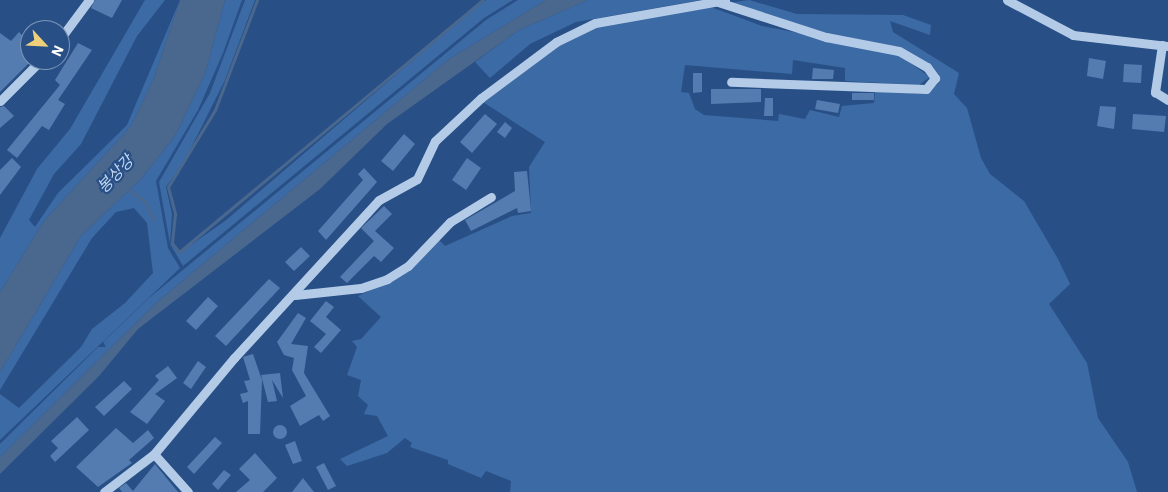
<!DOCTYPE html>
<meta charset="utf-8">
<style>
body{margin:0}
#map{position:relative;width:1168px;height:492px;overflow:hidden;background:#285087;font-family:"IBM Plex Sans","Noto Sans KR",sans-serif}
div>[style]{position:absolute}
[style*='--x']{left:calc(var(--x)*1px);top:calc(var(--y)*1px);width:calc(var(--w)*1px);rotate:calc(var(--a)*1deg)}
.green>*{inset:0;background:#3c6aa4}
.water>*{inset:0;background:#4a678e}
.stream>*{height:3px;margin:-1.5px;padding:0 1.5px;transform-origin:1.5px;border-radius:1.5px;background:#4a678e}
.building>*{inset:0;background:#547cb1}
.round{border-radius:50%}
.minor>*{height:9px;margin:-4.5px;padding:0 4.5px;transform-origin:4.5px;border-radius:4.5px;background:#b4cbe8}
span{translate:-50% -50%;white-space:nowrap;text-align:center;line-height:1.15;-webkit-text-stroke:4.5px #285087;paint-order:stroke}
.water-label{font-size:16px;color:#bfd5f0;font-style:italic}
.north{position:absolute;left:20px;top:20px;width:50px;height:50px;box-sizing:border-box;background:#285087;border:1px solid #7e96b7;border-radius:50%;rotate:115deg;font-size:14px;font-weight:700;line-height:20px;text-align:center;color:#fff}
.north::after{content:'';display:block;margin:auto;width:18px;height:22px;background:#f0cf7a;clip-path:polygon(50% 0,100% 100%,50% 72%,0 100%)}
</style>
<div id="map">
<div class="green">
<i style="clip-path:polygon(145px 0,165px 0,137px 36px,81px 144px,54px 174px,29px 220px,35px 227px,58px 193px,127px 125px,180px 0,154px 78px,131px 126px,44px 221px,0 292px,0 238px,37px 169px,70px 129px)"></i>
<i style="clip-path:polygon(225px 0,242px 0,223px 53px,198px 110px,156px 181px,168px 248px,180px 268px,0 440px,0 394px,19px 408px,81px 347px,92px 329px,125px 303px,153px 273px,147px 223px,134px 208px,116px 212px,92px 238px,0 390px,0 372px,81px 236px,141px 179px,175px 136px,205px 74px)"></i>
<i style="clip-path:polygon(245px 0,255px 0,225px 80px,184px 162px,166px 187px,172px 214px,170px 243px,179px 253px,225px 221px,468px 13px,486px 0,513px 0,484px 18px,183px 266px,170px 244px,159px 182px,210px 93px)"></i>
<i style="clip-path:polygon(518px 0,546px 0,449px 59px,156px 303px,0 457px,0 444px,98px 347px,106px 347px,103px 342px,149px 298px,486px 20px)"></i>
<i style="clip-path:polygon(588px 0,701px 0,576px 22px,530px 44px,490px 78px,475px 62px,519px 30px)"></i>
<i style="clip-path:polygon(749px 0,797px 14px,903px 15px,931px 25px,930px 35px,890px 21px,893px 32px,959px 73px,954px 94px,967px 108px,981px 158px,990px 174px,1024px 201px,1058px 259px,1070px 284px,1049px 304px,1087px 363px,1098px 418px,1128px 462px,1137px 492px,510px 492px,511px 481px,486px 471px,481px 478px,448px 464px,448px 460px,410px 447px,412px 443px,405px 438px,387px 453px,347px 466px,340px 459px,388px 436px,377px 416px,364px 414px,368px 405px,358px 396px,361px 380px,347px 375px,357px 347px,352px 341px,361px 339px,381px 317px,358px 296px,398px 277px,437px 238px,445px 246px,512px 216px,531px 213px,529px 167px,545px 142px,483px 102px,573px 36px,608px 23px,711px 7px,762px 26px,893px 51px,930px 77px,919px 85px,845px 81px,845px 68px,793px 60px,792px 74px,685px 65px,681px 92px,689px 93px,695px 109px,704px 115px,778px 121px,779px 114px,805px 119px,810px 110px,839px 117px,842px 106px,874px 103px,875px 91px,925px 94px,940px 82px,934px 69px,897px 47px,828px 36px,727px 3px)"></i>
</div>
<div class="water">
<i style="clip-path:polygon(180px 0,225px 0,205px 74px,175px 136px,141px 179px,81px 236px,0 372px,0 292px,44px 221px,131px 126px,154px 78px)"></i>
<i style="clip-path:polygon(546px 0,588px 0,519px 30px,387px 124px,320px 189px,138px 329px,99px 376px,0 474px,0 457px,156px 303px,449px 59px)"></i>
</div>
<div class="stream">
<i style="--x:257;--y:0;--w:118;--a:110.9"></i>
<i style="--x:215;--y:110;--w:90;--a:121.4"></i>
<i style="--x:168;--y:187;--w:28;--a:75"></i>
<i style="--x:175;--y:214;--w:29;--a:96"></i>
<i style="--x:172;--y:243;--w:11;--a:52"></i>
<i style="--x:179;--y:252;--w:395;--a:-39.7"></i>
<i style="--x:129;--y:190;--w:19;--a:35"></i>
<i style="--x:145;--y:201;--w:20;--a:66"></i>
</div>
<div class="building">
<i style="clip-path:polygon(95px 0,122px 0,112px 18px,91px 8px)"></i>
<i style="clip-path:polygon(19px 32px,30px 43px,22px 52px,31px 61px,0 92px,0 33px,11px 41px)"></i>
<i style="clip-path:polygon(78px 43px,92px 50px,58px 100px,65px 104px,49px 130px,42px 126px,17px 158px,7px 150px,60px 85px,55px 80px)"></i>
<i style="clip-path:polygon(1089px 58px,1106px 61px,1103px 79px,1087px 76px)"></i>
<i style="clip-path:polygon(1124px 64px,1142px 65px,1141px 83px,1123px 82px)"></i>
<i style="clip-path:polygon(813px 68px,834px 70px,833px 79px,812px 79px)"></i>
<i style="clip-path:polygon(693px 73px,702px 73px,702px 92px,693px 93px)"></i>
<i style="clip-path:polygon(711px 89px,761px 89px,761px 102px,711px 104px)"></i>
<i style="clip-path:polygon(852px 93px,874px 93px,874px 100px,852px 100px)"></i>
<i style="clip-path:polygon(765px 98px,773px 98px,773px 116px,764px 116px)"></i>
<i style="clip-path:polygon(817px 100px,840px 104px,838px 113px,815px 109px)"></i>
<i style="clip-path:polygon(4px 106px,14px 116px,0 128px,0 107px)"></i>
<i style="clip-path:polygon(1100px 106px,1116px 107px,1114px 129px,1097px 126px)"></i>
<i style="clip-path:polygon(485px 114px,497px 124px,472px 153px,460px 142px)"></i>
<i style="clip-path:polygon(1133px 114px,1166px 116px,1164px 132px,1132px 129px)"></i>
<i style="clip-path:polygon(505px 122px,512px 128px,505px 138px,497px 132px)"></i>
<i style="clip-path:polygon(404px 134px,415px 144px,393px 171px,381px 161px)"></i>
<i style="clip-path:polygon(12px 158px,21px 167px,0 195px,0 170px)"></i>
<i style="clip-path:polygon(467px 158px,481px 168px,466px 190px,452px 180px)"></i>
<i style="clip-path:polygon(364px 168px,377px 182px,326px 240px,318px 231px,363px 180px,358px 174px)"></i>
<i style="clip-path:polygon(527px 171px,531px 211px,518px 213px,517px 208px,471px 231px,465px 220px,515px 191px,514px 172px)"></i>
<i style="clip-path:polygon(384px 206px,392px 214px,375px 231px,394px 248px,381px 262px,374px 256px,347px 283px,340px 277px,374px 241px,361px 228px)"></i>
<i style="clip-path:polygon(301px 247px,310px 256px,294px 271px,285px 262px)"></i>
<i style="clip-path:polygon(269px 279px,280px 288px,226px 346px,215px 336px)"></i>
<i style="clip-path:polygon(208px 297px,218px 306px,196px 330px,186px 321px)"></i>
<i style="clip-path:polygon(326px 301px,334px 307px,326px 317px,341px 330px,321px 353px,314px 347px,326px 334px,310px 321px)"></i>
<i style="clip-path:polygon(298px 313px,306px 318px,291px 344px,308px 346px,304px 373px,330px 416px,323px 421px,319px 415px,300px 426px,290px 406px,306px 396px,292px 370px,294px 358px,284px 355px,277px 342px)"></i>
<i style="clip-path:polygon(253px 354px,262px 380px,260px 434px,248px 434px,248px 401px,243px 403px,240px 394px,248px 392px,244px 381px,250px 380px,243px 357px)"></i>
<i style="clip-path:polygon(198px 361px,206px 367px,191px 389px,183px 383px)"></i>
<i style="clip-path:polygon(168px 366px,177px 378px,155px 394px,165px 401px,147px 424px,130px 412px,159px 380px,155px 376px)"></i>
<i style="clip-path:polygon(280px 373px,283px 398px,272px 380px,277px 401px,268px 402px,261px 375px)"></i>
<i style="clip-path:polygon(124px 381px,132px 389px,104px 416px,95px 407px)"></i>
<i style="clip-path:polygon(77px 417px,89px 430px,55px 462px,50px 456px,58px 448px,51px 441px)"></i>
<i class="round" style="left:273px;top:425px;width:14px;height:14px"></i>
<i style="clip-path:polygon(116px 428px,133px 443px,148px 430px,154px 438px,129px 460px,132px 463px,98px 487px,76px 467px)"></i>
<i style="clip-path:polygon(215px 437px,222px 443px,194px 474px,187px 467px)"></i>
<i style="clip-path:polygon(295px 441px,302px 461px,293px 464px,285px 445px)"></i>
<i style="clip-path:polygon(255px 453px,277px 478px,263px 492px,236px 492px,250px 480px,239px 469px)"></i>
<i style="clip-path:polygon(324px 463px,336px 486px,328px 490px,316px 467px)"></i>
<i style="clip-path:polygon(155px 464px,178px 492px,122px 492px,119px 488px,126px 483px,133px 491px)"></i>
<i style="clip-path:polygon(224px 470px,231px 475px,218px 490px,212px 484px)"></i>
<i style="clip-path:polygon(303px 478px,314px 492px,292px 492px)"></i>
</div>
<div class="minor">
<i style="--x:1007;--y:0;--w:75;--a:27.9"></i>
<i style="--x:1073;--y:35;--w:96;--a:6.6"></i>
<i style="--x:718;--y:2;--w:114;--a:18"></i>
<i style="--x:826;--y:37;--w:74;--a:10.9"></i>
<i style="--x:899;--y:51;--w:32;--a:30"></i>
<i style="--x:927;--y:67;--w:14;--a:54"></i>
<i style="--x:935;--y:78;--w:14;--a:129"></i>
<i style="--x:926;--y:89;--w:195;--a:-177.9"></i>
<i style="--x:60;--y:39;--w:49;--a:-53.4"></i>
<i style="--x:1162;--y:45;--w:48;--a:98.5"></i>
<i style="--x:1155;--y:92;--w:15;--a:32"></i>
<i style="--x:0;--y:101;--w:58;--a:-45"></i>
<i style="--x:295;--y:295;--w:66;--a:-6.1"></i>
<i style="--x:361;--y:288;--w:28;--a:-19"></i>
<i style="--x:387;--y:279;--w:25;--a:-32"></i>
<i style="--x:408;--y:266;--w:61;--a:-46.3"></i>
<i style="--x:450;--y:222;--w:48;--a:-31.4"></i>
<i style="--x:154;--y:454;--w:51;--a:48.2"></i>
<i style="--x:104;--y:492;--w:63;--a:-37.2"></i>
<i style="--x:154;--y:454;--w:125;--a:-50.2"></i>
<i style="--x:234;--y:358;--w:214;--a:-47.5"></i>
<i style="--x:379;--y:200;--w:43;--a:-28.9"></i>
<i style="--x:417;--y:179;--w:42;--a:-64.7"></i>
<i style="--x:435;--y:141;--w:63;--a:-43.1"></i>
<i style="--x:481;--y:98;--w:94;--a:-36.7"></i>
<i style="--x:556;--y:42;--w:43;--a:-26"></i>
<i style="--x:595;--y:23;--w:132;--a:-10"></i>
</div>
<div class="water-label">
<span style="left:115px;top:174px;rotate:-47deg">봉상강</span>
</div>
<div class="north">N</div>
</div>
